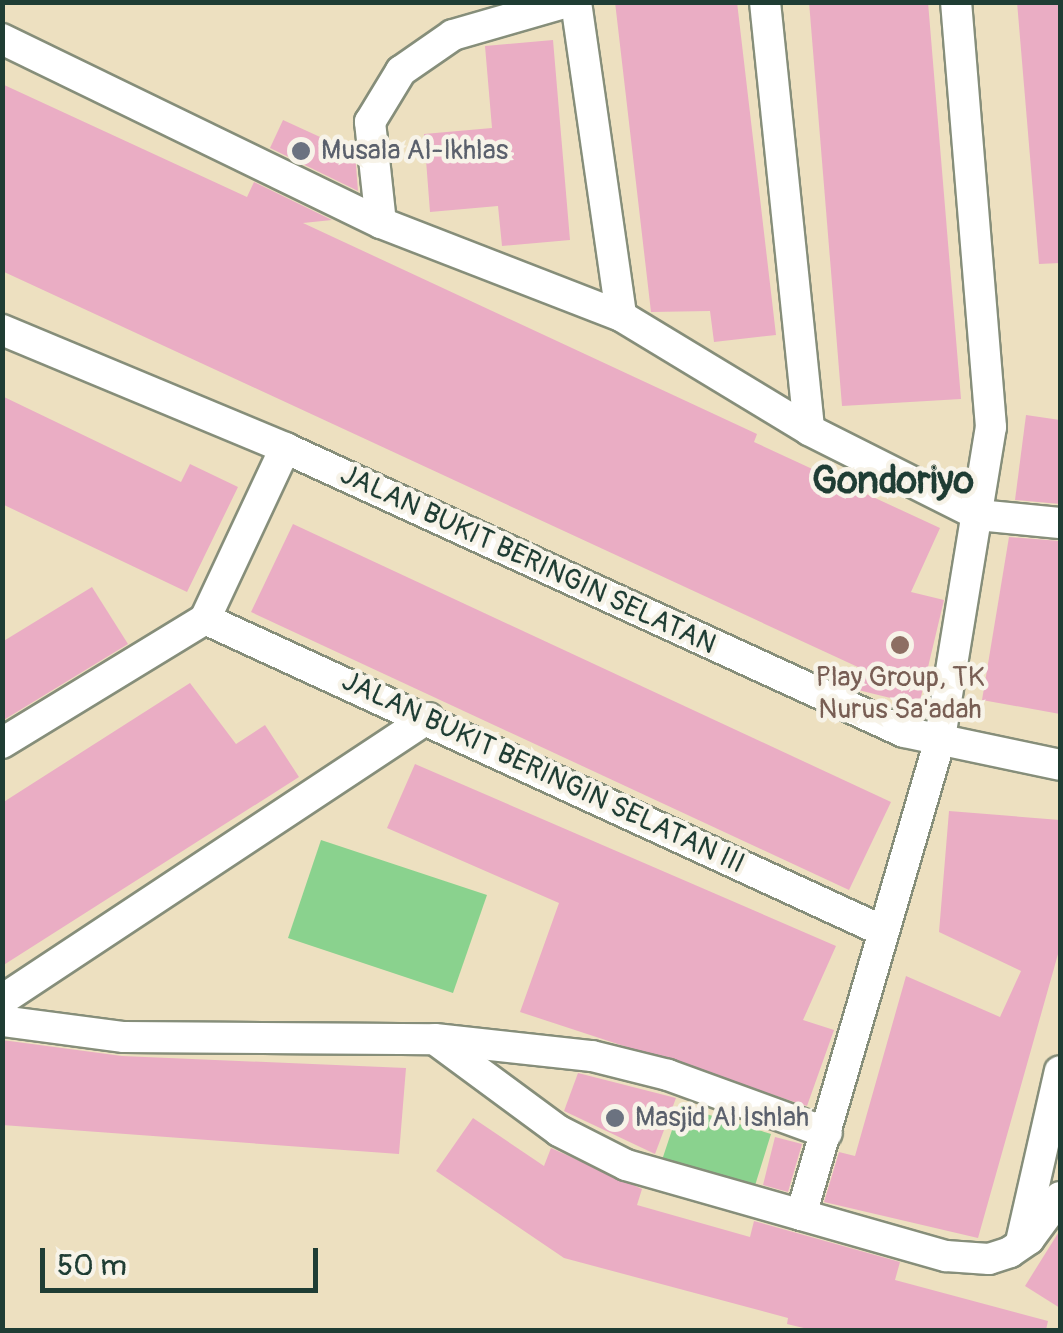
<!DOCTYPE html>
<style>
body{margin:0}
#map{position:relative;width:1063px;height:1333px;overflow:hidden;background:#ede0c0;font-family:Pangolin,sans-serif}
div>[style]{position:absolute}
[style*='--x']{left:calc(var(--x)*1px);top:calc(var(--y)*1px);width:calc(var(--w)*1px);rotate:calc(var(--a)*1deg)}
.green>*{inset:0;background:#8ad28e}
.building>*{inset:0;background:#eaadc4}
.roads{filter:drop-shadow(2px 0 #868e7a) drop-shadow(-2px 0 #868e7a) drop-shadow(0 2px #868e7a) drop-shadow(0 -2px #868e7a)}
.street>*{height:30px;margin:-15px;padding:0 15px;transform-origin:15px;border-radius:15px;background:#fff}
.dots>*{width:28px;height:28px;translate:-50% -50%;box-sizing:border-box;border:5px solid #f7f3e8;border-radius:50%}
span{translate:-50% -50%;white-space:nowrap;text-align:center;line-height:1.15;-webkit-text-stroke:9px #f7f3e8;paint-order:stroke}
.worship-label{font-size:28px;color:#5b616d}
.left{translate:0 -50%;text-align:left}
.street-label{font-size:28px;color:#1f3d34}
.education-label{font-size:28px;color:#785e54}
.district-label{font-size:38px;color:#1f3d34;font-weight:700}
.frame{position:absolute;inset:0;border:5px solid #1f3d34;pointer-events:none}
.scale{position:absolute;left:40px;top:1248px;width:278px;height:45px;box-sizing:border-box;border:5px solid #1f3d34;border-top:0;padding-left:12px;font-size:30px;line-height:35px;white-space:nowrap;color:#1f3d34;-webkit-text-stroke:8px #f7f3e8;paint-order:stroke}
</style>
<div id="map">
<div class="green">
<i style="clip-path:polygon(321px 840px,487px 895px,453px 993px,288px 938px)"></i>
<i style="clip-path:polygon(680px 1106px,771px 1134px,753px 1192px,661px 1163px)"></i>
</div>
<div class="building">
<i style="clip-path:polygon(615px 2px,737px 2px,776px 335px,714px 342px,710px 311px,651px 312px)"></i>
<i style="clip-path:polygon(809px 2px,928px 2px,961px 399px,842px 406px)"></i>
<i style="clip-path:polygon(1017px 2px,1060px 2px,1060px 263px,1039px 264px)"></i>
<i style="clip-path:polygon(553px 40px,570px 240px,502px 246px,498px 206px,430px 212px,424px 134px,492px 128px,485px 46px)"></i>
<i style="clip-path:polygon(2px 84px,247px 197px,254px 182px,332px 220px,303px 223px,757px 434px,754px 442px,940px 528px,911px 592px,944px 600px,919px 705px,854px 689px,860px 668px,2px 271px)"></i>
<i style="clip-path:polygon(283px 120px,355px 153px,358px 191px,270px 148px)"></i>
<i style="clip-path:polygon(2px 396px,181px 482px,190px 464px,238px 487px,187px 592px,2px 504px)"></i>
<i style="clip-path:polygon(1026px 415px,1060px 420px,1060px 504px,1015px 500px)"></i>
<i style="clip-path:polygon(293px 524px,891px 802px,849px 890px,251px 612px)"></i>
<i style="clip-path:polygon(1009px 537px,1060px 541px,1060px 714px,982px 700px)"></i>
<i style="clip-path:polygon(92px 587px,128px 644px,2px 721px,2px 642px)"></i>
<i style="clip-path:polygon(190px 683px,236px 744px,265px 725px,299px 777px,2px 966px,2px 803px)"></i>
<i style="clip-path:polygon(415px 764px,836px 946px,803px 1020px,834px 1030px,807px 1106px,520px 1012px,559px 903px,387px 828px)"></i>
<i style="clip-path:polygon(949px 811px,1060px 820px,1060px 947px,978px 1238px,824px 1202px,839px 1152px,855px 1156px,906px 976px,1000px 1017px,1021px 971px,939px 932px)"></i>
<i style="clip-path:polygon(2px 1040px,122px 1056px,406px 1068px,399px 1154px,2px 1125px)"></i>
<i style="clip-path:polygon(578px 1073px,676px 1098px,655px 1154px,564px 1111px)"></i>
<i style="clip-path:polygon(473px 1118px,544px 1166px,551px 1148px,642px 1189px,637px 1205px,750px 1237px,754px 1221px,900px 1262px,895px 1280px,1048px 1321px,1046px 1330px,812px 1330px,787px 1324px,788px 1318px,564px 1258px,436px 1171px)"></i>
<i style="clip-path:polygon(775px 1137px,802px 1144px,788px 1192px,763px 1185px)"></i>
<i style="clip-path:polygon(1060px 1230px,1060px 1308px,1025px 1286px)"></i>
</div>
<div class="roads">
<div class="street">
<i style="--x:576;--y:2;--w:317;--a:81.8"></i>
<i style="--x:765;--y:2;--w:430;--a:84.1"></i>
<i style="--x:2;--y:39;--w:421;--a:25.9"></i>
<i style="--x:381;--y:223;--w:257;--a:21.2"></i>
<i style="--x:621;--y:316;--w:220;--a:31.2"></i>
<i style="--x:809;--y:430;--w:189;--a:26.7"></i>
<i style="--x:978;--y:515;--w:82;--a:5.6"></i>
<i style="--x:381;--y:223;--w:102;--a:-96.2"></i>
<i style="--x:370;--y:122;--w:60;--a:-58.7"></i>
<i style="--x:401;--y:71;--w:63;--a:-34.7"></i>
<i style="--x:453;--y:35;--w:119;--a:-16.1"></i>
<i style="--x:2;--y:330;--w:307;--a:22.6"></i>
<i style="--x:285;--y:448;--w:681;--a:24.65"></i>
<i style="--x:904;--y:732;--w:159;--a:11.9"></i>
<i style="--x:205;--y:619;--w:744;--a:24.71"></i>
<i style="--x:2;--y:743;--w:238;--a:-31.4"></i>
<i style="--x:205;--y:619;--w:189;--a:-64.9"></i>
<i style="--x:2;--y:1000;--w:511;--a:-33.5"></i>
<i style="--x:2;--y:1021;--w:123;--a:7.5"></i>
<i style="--x:124;--y:1037;--w:311;--a:0.4"></i>
<i style="--x:435;--y:1039;--w:158;--a:6.2"></i>
<i style="--x:592;--y:1056;--w:78;--a:14"></i>
<i style="--x:668;--y:1075;--w:169;--a:20"></i>
<i style="--x:437;--y:1041;--w:152;--a:36.4"></i>
<i style="--x:559;--y:1131;--w:75;--a:26.9"></i>
<i style="--x:626;--y:1165;--w:333;--a:15.9"></i>
<i style="--x:946;--y:1256;--w:43;--a:4"></i>
<i style="--x:989;--y:1259;--w:22;--a:-18"></i>
<i style="--x:1010;--y:1252;--w:23;--a:-34"></i>
<i style="--x:1029;--y:1239;--w:52;--a:-53.6"></i>
<i style="--x:801;--y:1215;--w:491;--a:-73.7"></i>
<i style="--x:939;--y:744;--w:321;--a:-80.7"></i>
<i style="--x:991;--y:427;--w:426;--a:-94.7"></i>
<i style="--x:1021;--y:1242;--w:175;--a:-77.2"></i>
</div>
</div>
<div class="dots">
<i style="left:301px;top:151px;background:#6b7280"></i>
<i style="left:900px;top:645px;background:#8d6e63"></i>
<i style="left:615px;top:1118px;background:#6b7280"></i>
</div>
<div class="worship-label">
<span class="left" style="left:321px;top:151px">Musala Al-Ikhlas</span>
<span class="left" style="left:635px;top:1118px">Masjid Al Ishlah</span>
</div>
<div class="street-label">
<span style="left:528px;top:560px;rotate:25deg">JALAN BUKIT BERINGIN SELATAN</span>
<span style="left:543px;top:773px;rotate:25deg">JALAN BUKIT BERINGIN SELATAN III</span>
</div>
<div class="education-label">
<span style="left:900px;top:694px">Play Group, TK<br>Nurus Sa'adah</span>
</div>
<div class="district-label">
<span style="left:893px;top:482px">Gondoriyo</span>
</div>
<div class="frame"></div>
<div class="scale">50 m</div>
</div>
